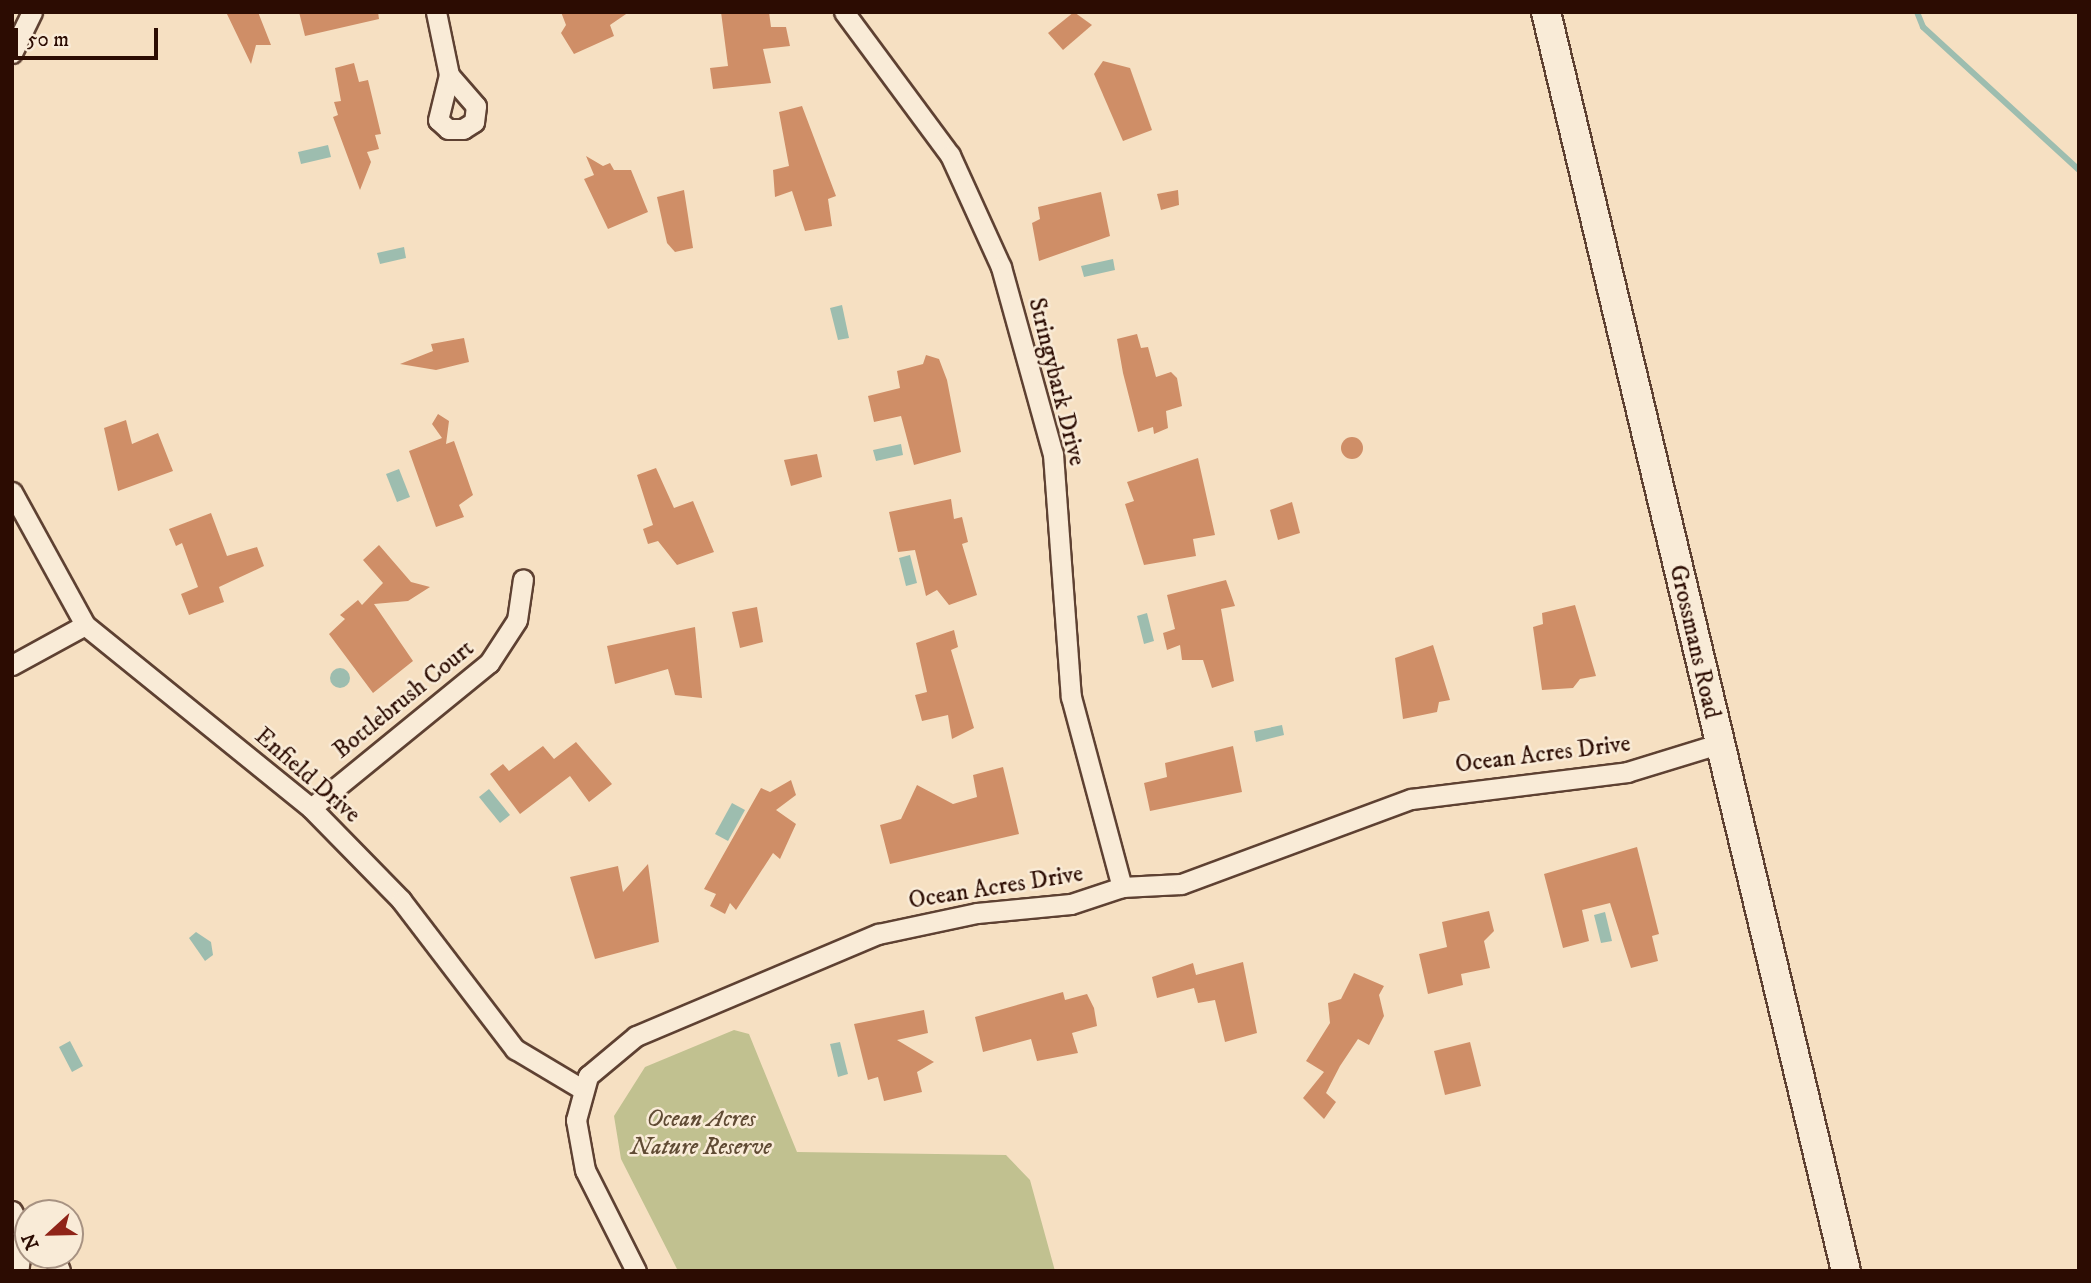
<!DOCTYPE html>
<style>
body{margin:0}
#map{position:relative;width:2091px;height:1283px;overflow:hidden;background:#f6e0c2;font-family:"IM FELL DW Pica",serif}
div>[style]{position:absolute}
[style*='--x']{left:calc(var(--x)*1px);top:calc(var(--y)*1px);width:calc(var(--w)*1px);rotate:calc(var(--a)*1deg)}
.green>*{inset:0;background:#c1c190}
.water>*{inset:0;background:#9dbdaf}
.round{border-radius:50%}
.stream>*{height:6px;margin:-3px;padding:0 3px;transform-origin:3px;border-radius:3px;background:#9dbdaf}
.building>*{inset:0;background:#cf8e67}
.roads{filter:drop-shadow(2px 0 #5e4132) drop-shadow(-2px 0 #5e4132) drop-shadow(0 2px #5e4132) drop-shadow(0 -2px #5e4132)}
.street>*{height:19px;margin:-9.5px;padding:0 9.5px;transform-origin:9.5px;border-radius:9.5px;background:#f9ebd7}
.secondary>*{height:28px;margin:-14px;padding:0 14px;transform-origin:14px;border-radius:14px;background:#f9ebd7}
span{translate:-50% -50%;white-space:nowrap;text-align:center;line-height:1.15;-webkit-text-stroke:5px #f9ebd7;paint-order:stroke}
.street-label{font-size:24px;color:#2c0c02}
.park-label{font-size:24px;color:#604b34;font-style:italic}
.frame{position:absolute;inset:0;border:14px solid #2c0c02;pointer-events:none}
.north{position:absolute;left:14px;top:1199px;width:70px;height:70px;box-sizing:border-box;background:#f9ebd7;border:2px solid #a79282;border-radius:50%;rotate:248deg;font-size:19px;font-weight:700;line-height:28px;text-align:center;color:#2c0c02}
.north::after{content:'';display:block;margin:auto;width:24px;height:32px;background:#8f2418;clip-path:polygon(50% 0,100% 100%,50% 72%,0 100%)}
.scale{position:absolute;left:14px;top:28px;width:144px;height:32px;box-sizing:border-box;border:4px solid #2c0c02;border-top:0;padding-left:9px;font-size:21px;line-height:24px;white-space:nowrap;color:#2c0c02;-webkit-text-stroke:5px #f9ebd7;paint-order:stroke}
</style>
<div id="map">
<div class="green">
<i style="clip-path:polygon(734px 1030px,749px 1034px,797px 1152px,1006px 1155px,1030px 1180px,1055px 1271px,678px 1271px,621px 1159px,614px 1116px,645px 1067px)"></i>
</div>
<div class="water">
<i style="clip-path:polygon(328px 145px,331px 157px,301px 164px,298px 152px)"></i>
<i style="clip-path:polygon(404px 247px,406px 258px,380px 264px,377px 253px)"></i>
<i style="clip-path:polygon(1113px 259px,1115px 270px,1084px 277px,1081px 266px)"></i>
<i style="clip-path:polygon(842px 305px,849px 338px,838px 340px,830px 308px)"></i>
<i style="clip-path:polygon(901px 444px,903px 455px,876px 461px,873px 450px)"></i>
<i style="clip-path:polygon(399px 469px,410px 497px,397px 502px,386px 474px)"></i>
<i style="clip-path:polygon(910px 555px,917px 583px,906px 586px,899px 558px)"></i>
<i style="clip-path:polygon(1147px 613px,1154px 641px,1144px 644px,1137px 616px)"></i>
<i class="round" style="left:330px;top:668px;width:20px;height:20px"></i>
<i style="clip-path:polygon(1282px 725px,1284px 735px,1256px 742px,1254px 731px)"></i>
<i style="clip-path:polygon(489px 789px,510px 815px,500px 823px,479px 797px)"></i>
<i style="clip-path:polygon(732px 803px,745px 810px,728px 841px,715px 834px)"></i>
<i style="clip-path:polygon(1605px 912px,1612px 941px,1601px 943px,1594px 915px)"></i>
<i style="clip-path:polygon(196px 932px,211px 942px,213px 955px,205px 961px,189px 938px)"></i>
<i style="clip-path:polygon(70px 1041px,83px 1066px,72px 1072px,59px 1047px)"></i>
<i style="clip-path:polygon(840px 1042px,848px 1074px,838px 1077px,830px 1044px)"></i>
</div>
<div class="stream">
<i style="--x:1917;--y:12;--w:16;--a:68"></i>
<i style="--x:1923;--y:27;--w:212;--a:42.5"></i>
</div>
<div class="building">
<i style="clip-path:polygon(226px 12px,258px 12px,271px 45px,256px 45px,251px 64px)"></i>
<i style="clip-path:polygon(299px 12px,378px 12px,379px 19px,305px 36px)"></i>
<i style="clip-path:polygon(561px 12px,605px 14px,629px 12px,610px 25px,614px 36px,574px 54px,561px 33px,566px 25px)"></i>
<i style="clip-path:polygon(721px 12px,769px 12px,771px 27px,786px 27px,790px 46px,763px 49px,771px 83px,713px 89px,710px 68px,728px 66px)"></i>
<i style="clip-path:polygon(1074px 12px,1092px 25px,1063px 50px,1048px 33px)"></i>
<i style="clip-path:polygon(1103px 61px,1130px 68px,1152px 130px,1123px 141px,1094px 74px)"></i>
<i style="clip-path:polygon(354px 63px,359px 82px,368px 80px,381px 134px,375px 135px,379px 149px,367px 152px,371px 162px,360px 190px,333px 117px,338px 115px,334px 102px,341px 101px,335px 68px)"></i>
<i style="clip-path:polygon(802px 106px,836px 196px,828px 199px,832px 226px,805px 231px,792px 191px,775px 197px,773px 170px,789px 166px,779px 112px)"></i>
<i style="clip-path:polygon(586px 156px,603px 166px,610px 163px,614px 170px,631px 170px,648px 212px,608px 229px,584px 179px,594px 175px)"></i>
<i style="clip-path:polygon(684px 190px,693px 248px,675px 252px,667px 243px,657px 197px)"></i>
<i style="clip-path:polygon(1178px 190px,1179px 205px,1161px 210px,1157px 194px)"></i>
<i style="clip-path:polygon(1101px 192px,1110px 236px,1039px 261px,1032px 223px,1040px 219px,1038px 207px)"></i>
<i style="clip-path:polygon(1137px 334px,1141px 348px,1148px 347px,1156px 377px,1171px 372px,1177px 378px,1182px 406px,1166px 411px,1168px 428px,1154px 434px,1153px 427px,1138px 432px,1123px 373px,1117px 339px)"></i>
<i style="clip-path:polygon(464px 338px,469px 362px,436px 370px,400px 364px,433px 351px,431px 344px)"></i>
<i style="clip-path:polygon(926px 355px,939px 359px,947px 380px,961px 452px,914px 465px,901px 416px,874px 422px,868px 396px,900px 388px,897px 371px,923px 364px)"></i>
<i style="clip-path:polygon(438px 414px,449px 421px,446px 444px,454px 441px,473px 495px,459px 505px,464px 517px,436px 527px,409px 451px,442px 438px,432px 424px)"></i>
<i style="clip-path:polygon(126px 420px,132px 444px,158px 433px,173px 471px,118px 491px,104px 428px)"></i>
<i class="round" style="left:1341px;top:437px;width:22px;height:22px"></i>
<i style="clip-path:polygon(817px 454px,822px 477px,791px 486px,784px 460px)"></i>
<i style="clip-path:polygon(1198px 458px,1215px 535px,1193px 539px,1196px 556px,1144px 565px,1125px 504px,1134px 501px,1127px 482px)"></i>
<i style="clip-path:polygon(656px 468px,674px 508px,693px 501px,714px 552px,677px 565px,658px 541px,648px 544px,643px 529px,653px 525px,637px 475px)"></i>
<i style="clip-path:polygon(951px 499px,954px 519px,962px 517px,968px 542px,962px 544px,977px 595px,949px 605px,937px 590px,926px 596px,915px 550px,898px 552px,889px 512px)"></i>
<i style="clip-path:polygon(1292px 502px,1300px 533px,1278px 540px,1270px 510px)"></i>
<i style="clip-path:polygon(211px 513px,227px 556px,257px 547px,264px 566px,219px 587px,224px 602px,189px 615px,181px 594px,198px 587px,182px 543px,176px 546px,169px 529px)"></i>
<i style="clip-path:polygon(379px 545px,411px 582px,430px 587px,408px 601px,374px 604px,413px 661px,373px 693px,329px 634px,345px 619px,340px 615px,358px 600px,362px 605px,383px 583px,363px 560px)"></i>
<i style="clip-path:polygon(1226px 580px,1235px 606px,1221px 609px,1234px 681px,1212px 688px,1203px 660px,1182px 660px,1180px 645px,1167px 650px,1163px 633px,1175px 629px,1167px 595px)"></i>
<i style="clip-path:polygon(1575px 605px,1596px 676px,1580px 679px,1573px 688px,1542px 690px,1533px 627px,1543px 624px,1542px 613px)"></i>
<i style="clip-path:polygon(757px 607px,763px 642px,740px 648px,732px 612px)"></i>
<i style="clip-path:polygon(695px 627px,702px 698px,675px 695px,668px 669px,615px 684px,607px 646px)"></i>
<i style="clip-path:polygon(954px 630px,958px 647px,951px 650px,974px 728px,952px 739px,948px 715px,922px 721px,915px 695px,927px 692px,916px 643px)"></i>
<i style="clip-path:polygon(1433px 645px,1450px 700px,1439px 702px,1437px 712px,1403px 719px,1395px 658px)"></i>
<i style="clip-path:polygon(576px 742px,612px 784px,589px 802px,570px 776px,520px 814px,490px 774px,503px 764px,509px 771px,543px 746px,554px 759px)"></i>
<i style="clip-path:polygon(1233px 746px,1242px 792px,1150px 811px,1144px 783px,1167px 777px,1165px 763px)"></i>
<i style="clip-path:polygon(1003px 767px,1019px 834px,890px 864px,880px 825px,901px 819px,917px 785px,953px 804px,977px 797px,973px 775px)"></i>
<i style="clip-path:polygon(791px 780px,796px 795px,776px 810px,796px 824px,780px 859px,773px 853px,736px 910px,730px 903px,725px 914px,710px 906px,716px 894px,704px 889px,761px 788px,770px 792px)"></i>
<i style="clip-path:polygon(1637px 847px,1659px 934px,1652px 936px,1658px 961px,1631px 968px,1610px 903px,1582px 910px,1589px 941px,1563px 948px,1544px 874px)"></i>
<i style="clip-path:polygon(648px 864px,659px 942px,595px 959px,570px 877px,618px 866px,623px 892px)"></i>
<i style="clip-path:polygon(1489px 911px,1494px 931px,1484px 941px,1490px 968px,1461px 974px,1463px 985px,1428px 994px,1419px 954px,1447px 947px,1442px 922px)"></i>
<i style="clip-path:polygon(1243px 962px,1257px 1033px,1225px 1042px,1215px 1000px,1198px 1003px,1194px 988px,1157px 998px,1152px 977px,1193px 963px,1196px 975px)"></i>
<i style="clip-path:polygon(1354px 973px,1384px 986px,1379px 995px,1384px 1016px,1369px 1045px,1358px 1039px,1340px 1066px,1326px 1093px,1336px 1102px,1324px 1119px,1303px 1098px,1324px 1072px,1306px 1061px,1330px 1023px,1328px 1003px,1341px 999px)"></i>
<i style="clip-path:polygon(1063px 992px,1065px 1000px,1087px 994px,1094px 1008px,1097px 1026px,1072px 1033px,1078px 1053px,1037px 1061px,1031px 1039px,983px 1052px,975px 1017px)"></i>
<i style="clip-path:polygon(924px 1010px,928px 1033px,897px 1040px,934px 1062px,917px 1072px,922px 1092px,884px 1101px,878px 1077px,868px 1080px,854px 1024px)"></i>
<i style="clip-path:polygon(1470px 1042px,1481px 1086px,1445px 1095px,1434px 1051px)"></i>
</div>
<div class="roads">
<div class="street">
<i style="--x:436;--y:12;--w:64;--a:78.3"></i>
<i style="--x:449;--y:75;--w:41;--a:48.9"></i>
<i style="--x:476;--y:106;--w:16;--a:97"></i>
<i style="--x:474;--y:122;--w:13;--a:148"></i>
<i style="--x:463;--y:129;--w:15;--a:180"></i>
<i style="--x:448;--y:129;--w:13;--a:-138"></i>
<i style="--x:438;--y:120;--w:46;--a:-76.3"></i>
<i style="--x:844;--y:12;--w:178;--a:53.5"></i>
<i style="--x:950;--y:155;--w:123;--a:65.5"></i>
<i style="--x:1001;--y:267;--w:194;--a:74.5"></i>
<i style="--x:1053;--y:454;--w:244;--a:85.8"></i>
<i style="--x:1071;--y:697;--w:197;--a:75"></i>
<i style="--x:12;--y:53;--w:46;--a:-64"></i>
<i style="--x:12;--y:492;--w:152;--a:61.2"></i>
<i style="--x:85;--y:625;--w:291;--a:39"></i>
<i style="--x:311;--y:808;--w:129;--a:45.6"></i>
<i style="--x:401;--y:900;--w:188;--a:52.6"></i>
<i style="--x:515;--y:1049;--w:78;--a:30.8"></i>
<i style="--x:12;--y:665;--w:83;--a:-28.7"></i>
<i style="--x:311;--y:808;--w:230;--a:-39.2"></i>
<i style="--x:489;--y:663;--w:51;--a:-56.9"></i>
<i style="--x:517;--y:620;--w:41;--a:-81.7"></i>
<i style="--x:12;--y:1211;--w:25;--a:63"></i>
<i style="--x:23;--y:1233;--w:38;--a:97"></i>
<i style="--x:54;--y:1255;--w:17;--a:69"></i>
<i style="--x:636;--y:1271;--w:113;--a:-116.8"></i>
<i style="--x:585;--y:1170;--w:51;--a:-100.2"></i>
<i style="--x:576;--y:1120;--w:46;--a:-74.7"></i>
<i style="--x:588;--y:1076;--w:62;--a:-39.8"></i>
<i style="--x:636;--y:1036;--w:263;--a:-22.9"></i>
<i style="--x:878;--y:934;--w:101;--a:-12"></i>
<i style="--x:977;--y:913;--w:94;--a:-5.5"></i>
<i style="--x:1071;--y:904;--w:54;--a:-18.4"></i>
<i style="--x:1122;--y:887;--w:59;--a:-2.9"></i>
<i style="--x:1181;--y:884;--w:245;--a:-20.3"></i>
<i style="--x:1411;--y:799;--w:218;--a:-7.1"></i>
<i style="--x:1627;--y:772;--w:95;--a:-17.1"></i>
</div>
<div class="secondary">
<i style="--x:1546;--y:12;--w:1294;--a:76.6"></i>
</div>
</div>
<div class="street-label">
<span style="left:1056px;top:382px;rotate:76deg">Stringybark Drive</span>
<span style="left:1694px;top:642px;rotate:77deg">Grossmans Road</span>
<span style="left:404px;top:700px;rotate:-39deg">Bottlebrush Court</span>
<span style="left:1543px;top:755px;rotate:-7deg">Ocean Acres Drive</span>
<span style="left:307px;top:776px;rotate:41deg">Enfield Drive</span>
<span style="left:996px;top:888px;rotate:-9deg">Ocean Acres Drive</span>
</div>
<div class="park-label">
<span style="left:701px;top:1134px">Ocean Acres<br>Nature Reserve</span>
</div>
<div class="frame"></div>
<div class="north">N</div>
<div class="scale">50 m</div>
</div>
